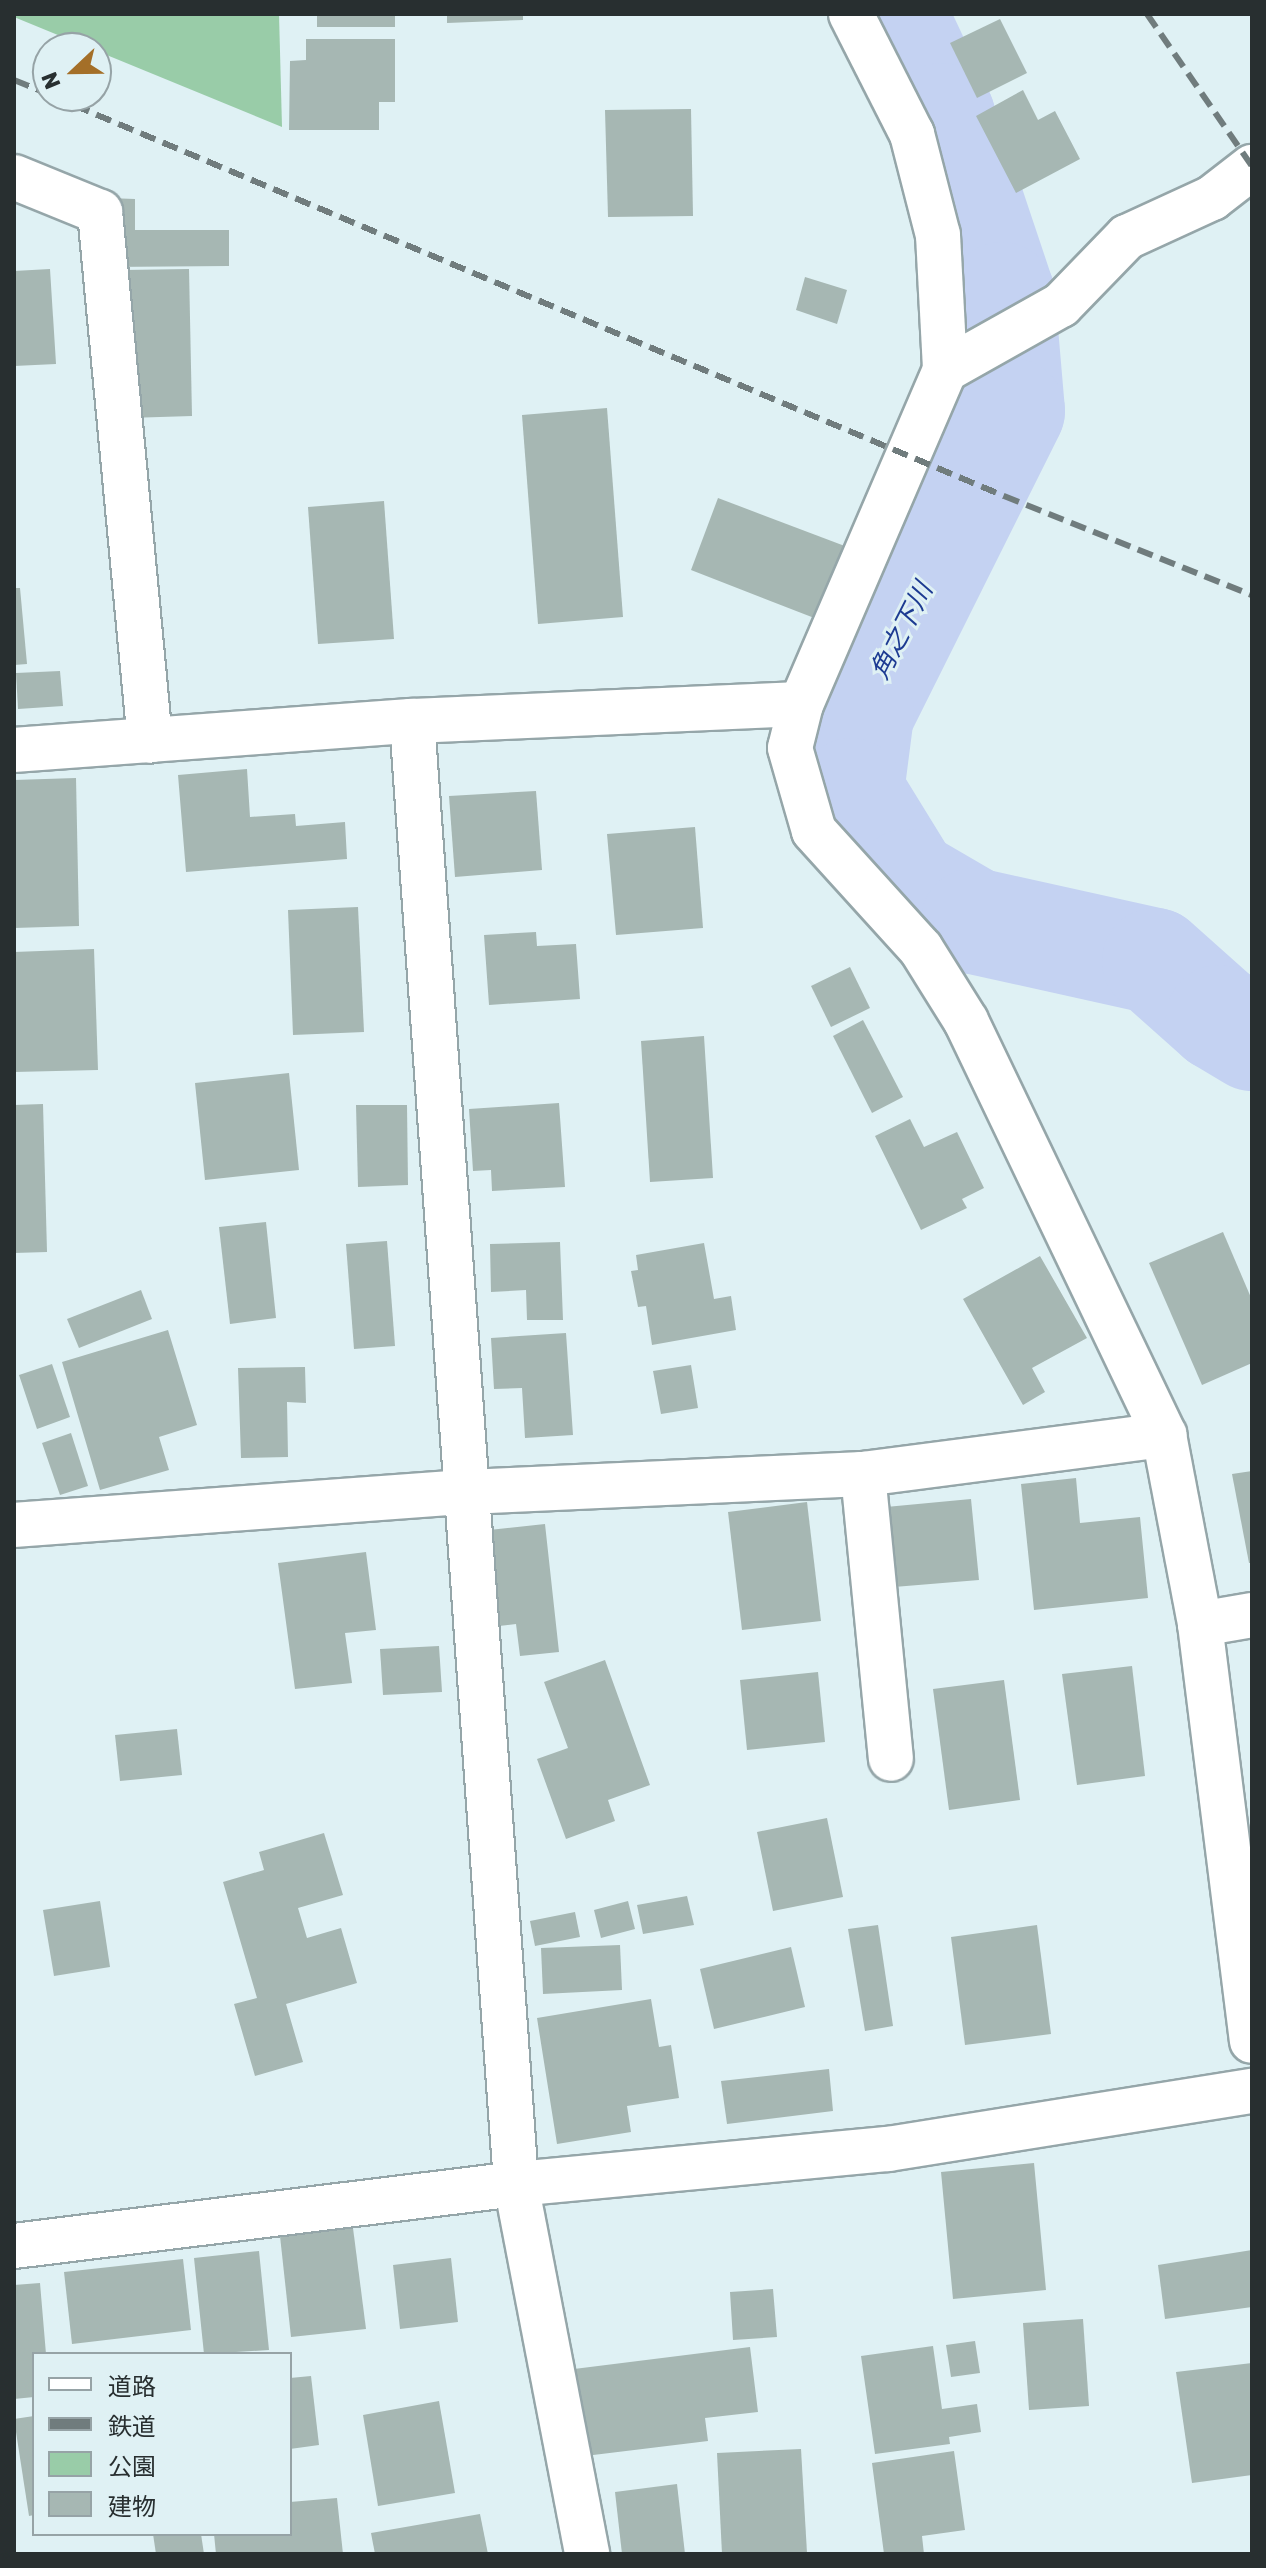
<!DOCTYPE html>
<meta charset="utf-8">
<style>
body{margin:0}
#map{position:relative;width:1266px;height:2568px;overflow:hidden;background:#dff1f4;font-family:Rubik,"Noto Sans JP",sans-serif}
div>[style]{position:absolute}
[style*='--x']{left:calc(var(--x)*1px);top:calc(var(--y)*1px);width:calc(var(--w)*1px);rotate:calc(var(--a)*1deg)}
.green>*{inset:0;background:#99cca8}
.river>*{height:106px;margin:-53px;padding:0 53px;transform-origin:53px;border-radius:53px;background:#c4d2f2}
.building>*{inset:0;background:#a6b7b3}
.roads{filter:drop-shadow(2px 0 #95a6a9) drop-shadow(-2px 0 #95a6a9) drop-shadow(0 2px #95a6a9) drop-shadow(0 -2px #95a6a9)}
.minor>*{height:44px;margin:-22px;padding:0 22px;transform-origin:22px;border-radius:22px;background:#fff}
.rail>*{height:6px;margin-top:-3px;transform-origin:0;background:repeating-linear-gradient(90deg,#707c7d 0 16px,transparent 0 24px)}
span{translate:-50% -50%;white-space:nowrap;text-align:center;line-height:1.15;-webkit-text-stroke:6px #dff1f4;paint-order:stroke}
.water-label{font-size:26px;color:#1d3b92;font-style:italic}
.frame{position:absolute;inset:0;border:16px solid #282f30;pointer-events:none}
.legend{position:absolute;left:32px;top:2352px;width:260px;height:184px;box-sizing:border-box;background:#dff1f4;border:2px solid #96a3a6;margin:0;padding:10px 14px;list-style:none;font-size:24px;color:#282f30}
.legend li{display:flex;align-items:center;gap:16px;height:40px}
.legend b{width:40px;border:2px solid #96a3a6}
.north{position:absolute;left:32px;top:32px;width:80px;height:80px;box-sizing:border-box;background:#dff1f4;border:2px solid #96a3a6;border-radius:50%;rotate:248deg;font-size:22px;font-weight:700;line-height:32px;text-align:center;color:#282f30}
.north::after{content:'';display:block;margin:auto;width:28px;height:36px;background:#a46f28;clip-path:polygon(50% 0,100% 100%,50% 72%,0 100%)}
</style>
<div id="map">
<div class="green">
<i style="clip-path:polygon(14px 14px,279px 14px,282px 127px,14px 17px)"></i>
</div>
<div class="river">
<i style="--x:894;--y:14;--w:113;--a:64.8"></i>
<i style="--x:942;--y:116;--w:189;--a:71.5"></i>
<i style="--x:1002;--y:295;--w:116;--a:85.1"></i>
<i style="--x:1012;--y:411;--w:339;--a:116.5"></i>
<i style="--x:861;--y:714;--w:78;--a:97.4"></i>
<i style="--x:851;--y:791;--w:107;--a:58.4"></i>
<i style="--x:907;--y:882;--w:78;--a:30.2"></i>
<i style="--x:974;--y:921;--w:185;--a:12.5"></i>
<i style="--x:1155;--y:961;--w:86;--a:41.7"></i>
<i style="--x:1219;--y:1018;--w:39;--a:31"></i>
</div>
<div class="building">
<i style="clip-path:polygon(317px 14px,395px 14px,395px 27px,317px 27px)"></i>
<i style="clip-path:polygon(447px 14px,523px 14px,523px 20px,447px 23px)"></i>
<i style="clip-path:polygon(1000px 19px,1027px 73px,977px 98px,950px 43px)"></i>
<i style="clip-path:polygon(306px 39px,395px 39px,395px 102px,379px 102px,379px 130px,289px 130px,290px 61px,306px 60px)"></i>
<i style="clip-path:polygon(1023px 90px,1038px 120px,1055px 111px,1080px 159px,1016px 193px,976px 116px)"></i>
<i style="clip-path:polygon(691px 109px,693px 216px,608px 217px,605px 110px)"></i>
<i style="clip-path:polygon(108px 198px,135px 199px,135px 230px,229px 230px,229px 266px,108px 267px)"></i>
<i style="clip-path:polygon(50px 269px,56px 364px,14px 366px,14px 271px)"></i>
<i style="clip-path:polygon(189px 269px,192px 416px,128px 418px,124px 270px)"></i>
<i style="clip-path:polygon(805px 277px,847px 290px,837px 324px,796px 310px)"></i>
<i style="clip-path:polygon(607px 408px,623px 617px,538px 624px,522px 415px)"></i>
<i style="clip-path:polygon(718px 498px,850px 548px,822px 621px,691px 570px)"></i>
<i style="clip-path:polygon(384px 501px,394px 639px,318px 644px,308px 507px)"></i>
<i style="clip-path:polygon(14px 588px,20px 588px,27px 664px,14px 665px)"></i>
<i style="clip-path:polygon(60px 671px,63px 706px,18px 709px,16px 673px)"></i>
<i style="clip-path:polygon(247px 769px,250px 817px,295px 814px,296px 826px,345px 822px,347px 859px,186px 872px,178px 775px)"></i>
<i style="clip-path:polygon(76px 778px,79px 926px,14px 928px,14px 780px)"></i>
<i style="clip-path:polygon(536px 791px,542px 870px,455px 877px,449px 796px)"></i>
<i style="clip-path:polygon(695px 827px,703px 928px,616px 935px,607px 834px)"></i>
<i style="clip-path:polygon(358px 907px,364px 1032px,293px 1035px,288px 910px)"></i>
<i style="clip-path:polygon(536px 932px,537px 946px,576px 944px,580px 999px,489px 1005px,484px 935px)"></i>
<i style="clip-path:polygon(94px 949px,98px 1070px,14px 1072px,14px 952px)"></i>
<i style="clip-path:polygon(850px 967px,870px 1008px,831px 1027px,811px 986px)"></i>
<i style="clip-path:polygon(863px 1020px,903px 1097px,872px 1113px,833px 1036px)"></i>
<i style="clip-path:polygon(704px 1036px,713px 1178px,650px 1182px,641px 1041px)"></i>
<i style="clip-path:polygon(289px 1073px,299px 1170px,205px 1180px,195px 1083px)"></i>
<i style="clip-path:polygon(559px 1103px,565px 1187px,492px 1191px,491px 1170px,473px 1171px,469px 1109px)"></i>
<i style="clip-path:polygon(43px 1104px,47px 1252px,14px 1253px,14px 1105px)"></i>
<i style="clip-path:polygon(356px 1105px,407px 1105px,408px 1185px,358px 1187px)"></i>
<i style="clip-path:polygon(910px 1119px,924px 1147px,957px 1132px,984px 1188px,962px 1199px,967px 1208px,921px 1230px,875px 1136px)"></i>
<i style="clip-path:polygon(266px 1222px,276px 1318px,230px 1324px,219px 1227px)"></i>
<i style="clip-path:polygon(1223px 1232px,1252px 1300px,1252px 1363px,1202px 1385px,1149px 1263px)"></i>
<i style="clip-path:polygon(387px 1241px,395px 1346px,354px 1349px,346px 1244px)"></i>
<i style="clip-path:polygon(560px 1242px,563px 1320px,527px 1320px,526px 1290px,491px 1292px,490px 1244px)"></i>
<i style="clip-path:polygon(704px 1243px,714px 1299px,731px 1296px,736px 1330px,652px 1345px,646px 1306px,638px 1307px,631px 1271px,638px 1270px,636px 1255px)"></i>
<i style="clip-path:polygon(1040px 1256px,1087px 1338px,1032px 1368px,1045px 1392px,1023px 1405px,963px 1299px)"></i>
<i style="clip-path:polygon(141px 1290px,152px 1319px,79px 1348px,67px 1319px)"></i>
<i style="clip-path:polygon(168px 1330px,197px 1425px,159px 1437px,169px 1470px,100px 1490px,62px 1362px)"></i>
<i style="clip-path:polygon(566px 1333px,573px 1435px,525px 1438px,522px 1388px,494px 1389px,491px 1338px)"></i>
<i style="clip-path:polygon(52px 1364px,70px 1417px,37px 1429px,19px 1375px)"></i>
<i style="clip-path:polygon(691px 1365px,698px 1408px,661px 1414px,653px 1371px)"></i>
<i style="clip-path:polygon(305px 1367px,306px 1403px,287px 1402px,288px 1457px,241px 1458px,238px 1368px)"></i>
<i style="clip-path:polygon(71px 1433px,88px 1486px,60px 1495px,42px 1443px)"></i>
<i style="clip-path:polygon(1252px 1471px,1252px 1563px,1249px 1563px,1232px 1474px)"></i>
<i style="clip-path:polygon(1076px 1478px,1080px 1523px,1140px 1517px,1148px 1598px,1034px 1610px,1021px 1484px)"></i>
<i style="clip-path:polygon(971px 1499px,979px 1580px,894px 1587px,886px 1507px)"></i>
<i style="clip-path:polygon(807px 1502px,821px 1621px,742px 1630px,728px 1512px)"></i>
<i style="clip-path:polygon(545px 1524px,559px 1652px,520px 1656px,516px 1624px,499px 1626px,489px 1530px)"></i>
<i style="clip-path:polygon(366px 1552px,376px 1630px,345px 1633px,352px 1683px,295px 1689px,278px 1563px)"></i>
<i style="clip-path:polygon(439px 1646px,442px 1692px,383px 1695px,380px 1649px)"></i>
<i style="clip-path:polygon(605px 1660px,650px 1785px,608px 1800px,615px 1821px,566px 1839px,537px 1759px,568px 1748px,544px 1682px)"></i>
<i style="clip-path:polygon(1132px 1666px,1145px 1776px,1077px 1785px,1062px 1674px)"></i>
<i style="clip-path:polygon(818px 1672px,825px 1742px,747px 1750px,740px 1680px)"></i>
<i style="clip-path:polygon(1004px 1680px,1020px 1800px,949px 1810px,933px 1689px)"></i>
<i style="clip-path:polygon(177px 1729px,182px 1775px,120px 1781px,115px 1735px)"></i>
<i style="clip-path:polygon(827px 1818px,843px 1897px,773px 1911px,757px 1832px)"></i>
<i style="clip-path:polygon(324px 1833px,343px 1895px,298px 1908px,307px 1938px,341px 1928px,357px 1983px,286px 2004px,303px 2062px,255px 2076px,234px 2004px,257px 1998px,223px 1882px,264px 1870px,259px 1852px)"></i>
<i style="clip-path:polygon(687px 1896px,694px 1925px,643px 1934px,637px 1905px)"></i>
<i style="clip-path:polygon(100px 1901px,110px 1967px,54px 1976px,43px 1910px)"></i>
<i style="clip-path:polygon(628px 1901px,635px 1929px,601px 1938px,594px 1910px)"></i>
<i style="clip-path:polygon(575px 1912px,580px 1937px,535px 1946px,530px 1921px)"></i>
<i style="clip-path:polygon(878px 1925px,893px 2026px,865px 2031px,848px 1929px)"></i>
<i style="clip-path:polygon(1037px 1925px,1051px 2034px,965px 2045px,951px 1937px)"></i>
<i style="clip-path:polygon(620px 1945px,622px 1990px,543px 1994px,541px 1948px)"></i>
<i style="clip-path:polygon(791px 1947px,805px 2007px,714px 2029px,700px 1969px)"></i>
<i style="clip-path:polygon(651px 1999px,659px 2047px,671px 2045px,679px 2098px,627px 2106px,631px 2132px,557px 2144px,537px 2018px)"></i>
<i style="clip-path:polygon(829px 2069px,833px 2111px,727px 2124px,721px 2081px)"></i>
<i style="clip-path:polygon(1034px 2163px,1046px 2290px,953px 2299px,941px 2172px)"></i>
<i style="clip-path:polygon(353px 2228px,366px 2329px,291px 2337px,280px 2236px)"></i>
<i style="clip-path:polygon(1252px 2250px,1252px 2307px,1165px 2319px,1158px 2265px)"></i>
<i style="clip-path:polygon(259px 2251px,269px 2350px,204px 2354px,194px 2258px)"></i>
<i style="clip-path:polygon(451px 2258px,458px 2322px,400px 2329px,393px 2265px)"></i>
<i style="clip-path:polygon(183px 2259px,191px 2330px,72px 2344px,64px 2272px)"></i>
<i style="clip-path:polygon(40px 2283px,46px 2354px,34px 2354px,34px 2397px,14px 2399px,14px 2285px)"></i>
<i style="clip-path:polygon(773px 2289px,777px 2337px,733px 2340px,730px 2292px)"></i>
<i style="clip-path:polygon(1083px 2319px,1089px 2406px,1029px 2410px,1023px 2323px)"></i>
<i style="clip-path:polygon(975px 2341px,980px 2373px,951px 2377px,946px 2345px)"></i>
<i style="clip-path:polygon(933px 2346px,942px 2409px,977px 2404px,981px 2432px,949px 2437px,950px 2444px,875px 2454px,861px 2356px)"></i>
<i style="clip-path:polygon(750px 2347px,758px 2412px,705px 2418px,708px 2441px,585px 2456px,574px 2369px)"></i>
<i style="clip-path:polygon(1252px 2363px,1252px 2475px,1192px 2483px,1176px 2372px)"></i>
<i style="clip-path:polygon(311px 2376px,319px 2445px,290px 2449px,290px 2378px)"></i>
<i style="clip-path:polygon(439px 2401px,455px 2493px,378px 2506px,363px 2415px)"></i>
<i style="clip-path:polygon(34px 2416px,34px 2515px,29px 2516px,14px 2419px)"></i>
<i style="clip-path:polygon(801px 2449px,807px 2553px,722px 2554px,717px 2453px)"></i>
<i style="clip-path:polygon(954px 2451px,965px 2530px,922px 2536px,924px 2554px,884px 2554px,872px 2463px)"></i>
<i style="clip-path:polygon(677px 2484px,685px 2554px,622px 2554px,615px 2492px)"></i>
<i style="clip-path:polygon(337px 2498px,343px 2554px,216px 2554px,214px 2534px,290px 2534px,290px 2502px)"></i>
<i style="clip-path:polygon(480px 2514px,488px 2554px,375px 2554px,371px 2533px)"></i>
<i style="clip-path:polygon(153px 2534px,201px 2534px,204px 2554px,156px 2554px)"></i>
</div>
<div class="roads">
<div class="minor">
<i style="--x:851;--y:14;--w:135;--a:63.1"></i>
<i style="--x:912;--y:134;--w:104;--a:75.6"></i>
<i style="--x:938;--y:235;--w:135;--a:87"></i>
<i style="--x:945;--y:370;--w:364;--a:113.3"></i>
<i style="--x:801;--y:704;--w:45;--a:104"></i>
<i style="--x:790;--y:748;--w:86;--a:73.9"></i>
<i style="--x:814;--y:831;--w:159;--a:47.8"></i>
<i style="--x:921;--y:949;--w:85;--a:58"></i>
<i style="--x:966;--y:1021;--w:459;--a:64.4"></i>
<i style="--x:1164;--y:1435;--w:192;--a:79.2"></i>
<i style="--x:1200;--y:1624;--w:420;--a:82.9"></i>
<i style="--x:14;--y:177;--w:93;--a:22.1"></i>
<i style="--x:100;--y:212;--w:531;--a:84.6"></i>
<i style="--x:945;--y:370;--w:133;--a:-29.3"></i>
<i style="--x:1061;--y:305;--w:95;--a:-45.9"></i>
<i style="--x:1127;--y:237;--w:94;--a:-24.6"></i>
<i style="--x:1212;--y:198;--w:51;--a:-37.8"></i>
<i style="--x:412;--y:721;--w:1467;--a:85.93"></i>
<i style="--x:516;--y:2184;--w:377;--a:79.1"></i>
<i style="--x:14;--y:750;--w:399;--a:-4.2"></i>
<i style="--x:412;--y:721;--w:389;--a:-2.5"></i>
<i style="--x:863;--y:1474;--w:286;--a:84.4"></i>
<i style="--x:14;--y:1525;--w:454;--a:-4.2"></i>
<i style="--x:467;--y:1492;--w:396;--a:-2.6"></i>
<i style="--x:863;--y:1474;--w:304;--a:-7.4"></i>
<i style="--x:1200;--y:1624;--w:53;--a:-9.8"></i>
<i style="--x:14;--y:2246;--w:506;--a:-7.04"></i>
<i style="--x:516;--y:2184;--w:374;--a:-5.4"></i>
<i style="--x:888;--y:2149;--w:369;--a:-9.1"></i>
</div>
</div>
<div class="rail">
<i style="--x:1147;--y:14;--w:185;--a:55.4"></i>
<i style="--x:14;--y:80;--w:37;--a:22"></i>
<i style="--x:52;--y:96;--w:1033;--a:22.79"></i>
<i style="--x:1004;--y:496;--w:267;--a:21.8"></i>
</div>
<div class="water-label">
<span style="left:902px;top:631px;rotate:-63deg">角之下川</span>
</div>
<div class="frame"></div>
<ul class="legend">
<li><b style="height:10px;background:#fff"></b>道路</li>
<li><b style="height:10px;background:#707c7d"></b>鉄道</li>
<li><b style="height:22px;background:#99cca8"></b>公園</li>
<li><b style="height:22px;background:#a6b7b3"></b>建物</li>
</ul>
<div class="north">N</div>
</div>
